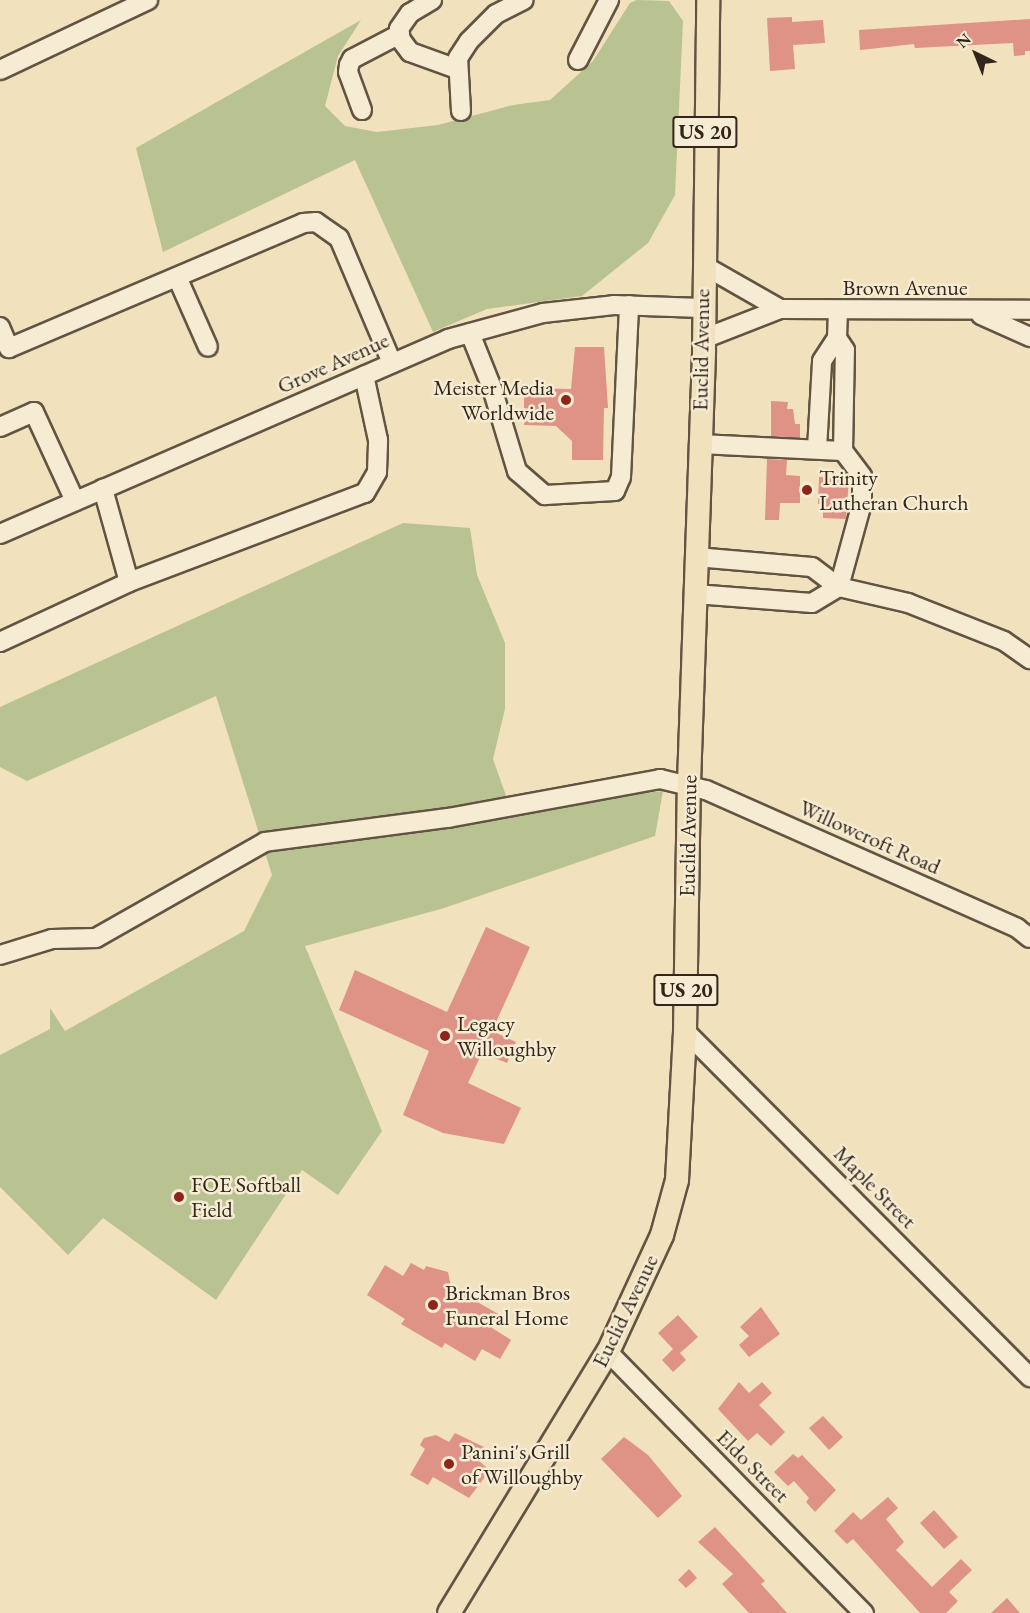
<!DOCTYPE html>
<style>
body{margin:0}
#map{position:relative;width:1030px;height:1613px;overflow:hidden;background:#f1e1bc;font-family:"EB Garamond",serif}
div>[style]{position:absolute}
[style*='--x']{left:calc(var(--x)*1px);top:calc(var(--y)*1px);width:calc(var(--w)*1px);rotate:calc(var(--a)*1deg)}
.green>*{inset:0;background:#b9c391}
.building>*{inset:0;background:#de9386}
.roads{filter:drop-shadow(2px 0 #625443) drop-shadow(-2px 0 #625443) drop-shadow(0 2px #625443) drop-shadow(0 -2px #625443)}
.minor>*{height:18px;margin:-9px;padding:0 9px;transform-origin:9px;border-radius:9px;background:#f6ecd3}
.major>*{height:22px;margin:-11px;padding:0 11px;transform-origin:11px;border-radius:11px;background:#f1e1bc}
.dots>*{width:16px;height:16px;translate:-50% -50%;box-sizing:border-box;border:3px solid #f6ecd3;border-radius:50%}
span{translate:-50% -50%;white-space:nowrap;text-align:center;line-height:1.15;-webkit-text-stroke:5px #f6ecd3;paint-order:stroke}
.shield-label span{padding:2px 4px;background:#f6ecd3;border:2px solid;border-radius:4px;-webkit-text-stroke-width:0}
.shield-label{font-size:21px;color:#32251b;font-weight:700}
.street-label{font-size:22px;color:#32251b}
.poi-label{font-size:22px;color:#32251b}
.right{translate:-100% -50%;text-align:right}
.left{translate:0 -50%;text-align:left}
.north{position:absolute;left:946px;top:24px;width:60px;height:60px;-webkit-text-stroke:4px #f6ecd3;paint-order:stroke;rotate:317deg;font-size:16px;font-weight:700;line-height:24px;text-align:center;color:#32251b}
.north::after{content:'';display:block;margin:auto;width:21px;height:27px;background:#32251b;clip-path:polygon(50% 0,100% 100%,50% 72%,0 100%)}
</style>
<div id="map">
<div class="green">
<i style="clip-path:polygon(637px 0,669px 1px,683px 21px,675px 195px,648px 243px,582px 296px,487px 309px,433px 332px,355px 160px,163px 252px,136px 148px,361px 20px,338px 56px,325px 106px,345px 126px,377px 132px,438px 125px,513px 105px,550px 100px,593px 61px,630px 3px)"></i>
<i style="clip-path:polygon(403px 523px,470px 528px,477px 575px,505px 643px,505px 709px,493px 759px,510px 807px,663px 791px,655px 836px,441px 909px,305px 946px,382px 1131px,338px 1195px,302px 1170px,216px 1300px,103px 1218px,68px 1255px,0 1187px,0 1055px,50px 1029px,50px 1008px,65px 1031px,244px 931px,272px 875px,216px 696px,27px 781px,0 767px,0 707px)"></i>
</div>
<div class="building">
<i style="clip-path:polygon(792px 17px,792px 22px,823px 20px,825px 43px,793px 45px,795px 69px,770px 71px,767px 18px)"></i>
<i style="clip-path:polygon(1030px 19px,1030px 51px,1025px 51px,1025px 55px,1014px 56px,1013px 43px,915px 48px,914px 44px,860px 50px,859px 30px)"></i>
<i style="clip-path:polygon(575px 347px,604px 347px,608px 408px,604px 408px,603px 460px,572px 460px,572px 441px,556px 426px,524px 425px,524px 388px,571px 389px)"></i>
<i style="clip-path:polygon(771px 401px,788px 402px,787px 409px,793px 409px,795px 424px,800px 424px,800px 438px,771px 436px)"></i>
<i style="clip-path:polygon(767px 459px,787px 460px,786px 475px,800px 476px,800px 503px,780px 503px,779px 520px,765px 520px)"></i>
<i style="clip-path:polygon(819px 477px,849px 478px,846px 519px,823px 518px,823px 504px,818px 504px)"></i>
<i style="clip-path:polygon(486px 927px,530px 947px,492px 1031px,516px 1042px,507px 1063px,482px 1053px,468px 1083px,521px 1108px,504px 1144px,443px 1133px,403px 1115px,429px 1051px,339px 1010px,355px 970px,447px 1012px)"></i>
<i style="clip-path:polygon(411px 1263px,424px 1270px,426px 1266px,448px 1272px,451px 1287px,500px 1315px,492px 1328px,511px 1340px,500px 1359px,482px 1349px,475px 1361px,445px 1343px,442px 1348px,401px 1324px,405px 1319px,367px 1295px,385px 1265px,403px 1276px)"></i>
<i style="clip-path:polygon(761px 1307px,780px 1334px,749px 1357px,739px 1345px,749px 1336px,740px 1327px)"></i>
<i style="clip-path:polygon(678px 1315px,698px 1337px,680px 1353px,686px 1360px,673px 1372px,662px 1360px,673px 1349px,658px 1333px)"></i>
<i style="clip-path:polygon(739px 1382px,749px 1393px,762px 1382px,772px 1393px,759px 1405px,785px 1432px,771px 1446px,757px 1433px,748px 1441px,718px 1409px)"></i>
<i style="clip-path:polygon(823px 1416px,843px 1437px,829px 1450px,809px 1428px)"></i>
<i style="clip-path:polygon(455px 1433px,486px 1448px,478px 1460px,487px 1468px,484px 1478px,469px 1498px,433px 1477px,428px 1485px,410px 1475px,425px 1449px,420px 1445px,424px 1438px,436px 1435px,449px 1442px)"></i>
<i style="clip-path:polygon(624px 1437px,648px 1455px,682px 1496px,658px 1518px,601px 1459px)"></i>
<i style="clip-path:polygon(793px 1454px,798px 1458px,802px 1455px,836px 1490px,815px 1512px,806px 1502px,809px 1498px,794px 1481px,788px 1486px,774px 1472px)"></i>
<i style="clip-path:polygon(888px 1497px,898px 1508px,886px 1519px,904px 1542px,896px 1550px,932px 1587px,961px 1559px,972px 1570px,949px 1592px,958px 1601px,946px 1613px,920px 1613px,853px 1539px,847px 1544px,834px 1531px,853px 1512px,861px 1520px)"></i>
<i style="clip-path:polygon(934px 1510px,958px 1537px,944px 1549px,920px 1523px)"></i>
<i style="clip-path:polygon(715px 1527px,765px 1581px,761px 1584px,787px 1613px,749px 1613px,722px 1584px,733px 1574px,698px 1542px)"></i>
<i style="clip-path:polygon(689px 1569px,697px 1578px,686px 1588px,678px 1580px)"></i>
<i style="clip-path:polygon(1007px 1598px,1020px 1613px,991px 1613px)"></i>
</div>
<div class="roads">
<div class="minor">
<i style="--x:432;--y:0;--w:26;--a:149"></i>
<i style="--x:410;--y:13;--w:19;--a:125"></i>
<i style="--x:399;--y:29;--w:11;--a:80"></i>
<i style="--x:401;--y:40;--w:15;--a:53"></i>
<i style="--x:410;--y:52;--w:50;--a:19.9"></i>
<i style="--x:578;--y:60;--w:68;--a:-62.7"></i>
<i style="--x:0;--y:70;--w:164;--a:-25.3"></i>
<i style="--x:362;--y:110;--w:40;--a:-110.2"></i>
<i style="--x:348;--y:72;--w:7;--a:-82"></i>
<i style="--x:349;--y:65;--w:7;--a:-63"></i>
<i style="--x:352;--y:59;--w:54;--a:-27.5"></i>
<i style="--x:461;--y:111;--w:53;--a:-93.2"></i>
<i style="--x:458;--y:58;--w:20;--a:-57"></i>
<i style="--x:469;--y:41;--w:38;--a:-45"></i>
<i style="--x:496;--y:14;--w:31;--a:-27"></i>
<i style="--x:703;--y:265;--w:89;--a:29.7"></i>
<i style="--x:178;--y:279;--w:74;--a:66.2"></i>
<i style="--x:981;--y:315;--w:54;--a:24.2"></i>
<i style="--x:0;--y:327;--w:23;--a:67"></i>
<i style="--x:9;--y:348;--w:319;--a:-23"></i>
<i style="--x:303;--y:223;--w:13;--a:-4"></i>
<i style="--x:316;--y:222;--w:28;--a:35"></i>
<i style="--x:339;--y:238;--w:136;--a:67"></i>
<i style="--x:470;--y:333;--w:59;--a:68.2"></i>
<i style="--x:492;--y:388;--w:87;--a:73.2"></i>
<i style="--x:517;--y:471;--w:37;--a:41"></i>
<i style="--x:545;--y:495;--w:70;--a:-3.3"></i>
<i style="--x:615;--y:491;--w:15;--a:-67"></i>
<i style="--x:621;--y:477;--w:172;--a:-87.3"></i>
<i style="--x:703;--y:339;--w:83;--a:-21.3"></i>
<i style="--x:780;--y:309;--w:250;--a:0.2"></i>
<i style="--x:0;--y:427;--w:37;--a:-24"></i>
<i style="--x:34;--y:412;--w:98;--a:65.3"></i>
<i style="--x:699;--y:444;--w:144;--a:2.8"></i>
<i style="--x:843;--y:451;--w:101;--a:-88.9"></i>
<i style="--x:845;--y:350;--w:14;--a:-124"></i>
<i style="--x:837;--y:338;--w:26;--a:-88"></i>
<i style="--x:817;--y:449;--w:88;--a:-86.7"></i>
<i style="--x:822;--y:361;--w:27;--a:-57"></i>
<i style="--x:0;--y:534;--w:489;--a:-23.5"></i>
<i style="--x:448;--y:339;--w:98;--a:-15.3"></i>
<i style="--x:543;--y:313;--w:71;--a:-6.4"></i>
<i style="--x:614;--y:305;--w:88;--a:2"></i>
<i style="--x:696;--y:557;--w:116;--a:4.9"></i>
<i style="--x:812;--y:567;--w:34;--a:37"></i>
<i style="--x:839;--y:587;--w:71;--a:13.1"></i>
<i style="--x:908;--y:603;--w:103;--a:21.6"></i>
<i style="--x:1004;--y:641;--w:32;--a:35"></i>
<i style="--x:129;--y:582;--w:252;--a:-20.7"></i>
<i style="--x:365;--y:493;--w:24;--a:-60"></i>
<i style="--x:377;--y:472;--w:32;--a:-88"></i>
<i style="--x:378;--y:440;--w:66;--a:-102.2"></i>
<i style="--x:839;--y:587;--w:87;--a:-74.7"></i>
<i style="--x:862;--y:503;--w:27;--a:-90"></i>
<i style="--x:862;--y:476;--w:31;--a:-127"></i>
<i style="--x:695;--y:594;--w:117;--a:4.4"></i>
<i style="--x:812;--y:603;--w:31;--a:-31"></i>
<i style="--x:0;--y:642;--w:142;--a:-24.9"></i>
<i style="--x:129;--y:582;--w:97;--a:-105.6"></i>
<i style="--x:0;--y:955;--w:54;--a:-17.1"></i>
<i style="--x:52;--y:939;--w:44;--a:-1.3"></i>
<i style="--x:96;--y:938;--w:194;--a:-29.6"></i>
<i style="--x:265;--y:842;--w:185;--a:-7.5"></i>
<i style="--x:448;--y:818;--w:216;--a:-10.4"></i>
<i style="--x:660;--y:779;--w:47;--a:13.4"></i>
<i style="--x:706;--y:790;--w:340;--a:23.9"></i>
<i style="--x:1017;--y:928;--w:16;--a:38"></i>
<i style="--x:685;--y:1031;--w:489;--a:45.1"></i>
<i style="--x:608;--y:1352;--w:366;--a:45.6"></i>
</div>
<div class="major">
<i style="--x:449;--y:1613;--w:306;--a:-58.7"></i>
<i style="--x:608;--y:1352;--w:129;--a:-65.2"></i>
<i style="--x:662;--y:1235;--w:57;--a:-74.7"></i>
<i style="--x:677;--y:1180;--w:149;--a:-86.9"></i>
<i style="--x:685;--y:1031;--w:248;--a:-89.1"></i>
<i style="--x:689;--y:783;--w:433;--a:-88"></i>
<i style="--x:704;--y:350;--w:350;--a:-89.3"></i>
</div>
</div>
<div class="dots">
<i style="left:566px;top:400px;background:#8f2418"></i>
<i style="left:807px;top:490px;background:#8f2418"></i>
<i style="left:445px;top:1036px;background:#8f2418"></i>
<i style="left:179px;top:1197px;background:#8f2418"></i>
<i style="left:433px;top:1305px;background:#8f2418"></i>
<i style="left:449px;top:1464px;background:#8f2418"></i>
</div>
<div class="shield-label">
<span style="left:705px;top:132px">US 20</span>
<span style="left:686px;top:990px">US 20</span>
</div>
<div class="street-label">
<span style="left:905px;top:288px">Brown Avenue</span>
<span style="left:701px;top:350px;rotate:-89deg">Euclid Avenue</span>
<span style="left:333px;top:363px;rotate:-24deg">Grove Avenue</span>
<span style="left:688px;top:836px;rotate:-89deg">Euclid Avenue</span>
<span style="left:870px;top:837px;rotate:24deg">Willowcroft Road</span>
<span style="left:875px;top:1187px;rotate:45deg">Maple Street</span>
<span style="left:625px;top:1311px;rotate:-64deg">Euclid Avenue</span>
<span style="left:753px;top:1466px;rotate:45deg">Eldo Street</span>
</div>
<div class="poi-label">
<span class="right" style="left:554px;top:400px">Meister Media<br>Worldwide</span>
<span class="left" style="left:819px;top:490px">Trinity<br>Lutheran Church</span>
<span class="left" style="left:457px;top:1036px">Legacy<br>Willoughby</span>
<span class="left" style="left:191px;top:1197px">FOE Softball<br>Field</span>
<span class="left" style="left:445px;top:1305px">Brickman Bros<br>Funeral Home</span>
<span class="left" style="left:461px;top:1464px">Panini's Grill<br>of Willoughby</span>
</div>
<div class="north">N</div>
</div>
